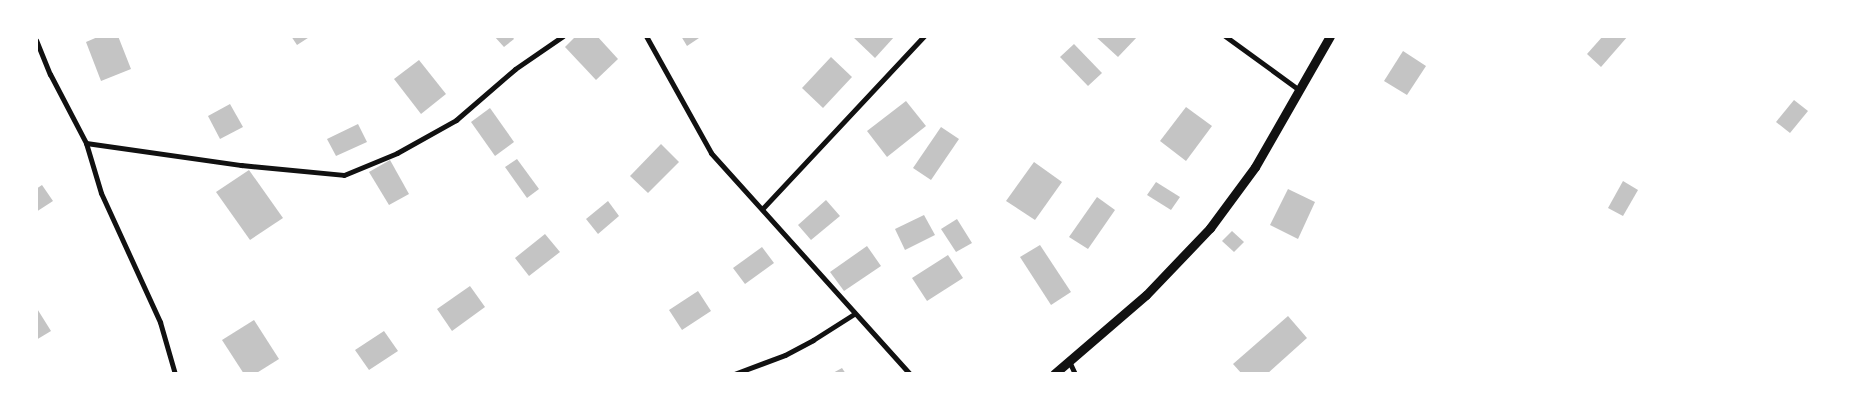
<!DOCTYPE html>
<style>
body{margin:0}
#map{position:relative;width:1867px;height:410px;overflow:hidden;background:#fff;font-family:"Fira Sans",sans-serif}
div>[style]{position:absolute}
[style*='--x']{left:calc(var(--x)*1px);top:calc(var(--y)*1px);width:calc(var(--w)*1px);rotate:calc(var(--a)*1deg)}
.building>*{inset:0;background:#c4c4c4}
.minor>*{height:5px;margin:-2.5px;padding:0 2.5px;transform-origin:2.5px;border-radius:2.5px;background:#111}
.tertiary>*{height:9px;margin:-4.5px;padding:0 4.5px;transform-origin:4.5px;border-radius:4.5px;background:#111}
span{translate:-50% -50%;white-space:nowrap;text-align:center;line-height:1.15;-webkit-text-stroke:4px #fff;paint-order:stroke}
.frame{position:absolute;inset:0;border:38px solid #fff;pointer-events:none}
</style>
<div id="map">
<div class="building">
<i style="clip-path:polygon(100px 36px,118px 36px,131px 69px,101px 81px,86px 42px)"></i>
<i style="clip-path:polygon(291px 36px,311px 36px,297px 45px)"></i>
<i style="clip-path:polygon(494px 36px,512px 36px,514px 39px,504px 47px)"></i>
<i style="clip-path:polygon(576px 36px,597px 36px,618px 59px,596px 80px,565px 47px)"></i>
<i style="clip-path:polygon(681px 36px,702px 36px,687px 46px)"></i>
<i style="clip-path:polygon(852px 36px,895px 36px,875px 58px)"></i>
<i style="clip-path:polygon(1095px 36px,1138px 36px,1118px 57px)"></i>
<i style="clip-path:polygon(1603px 36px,1628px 36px,1601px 67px,1587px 54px)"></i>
<i style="clip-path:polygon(1074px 44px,1102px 73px,1088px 86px,1060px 57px)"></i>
<i style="clip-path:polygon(1403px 51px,1426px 66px,1407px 95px,1384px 81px)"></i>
<i style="clip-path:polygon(831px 57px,852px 77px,823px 108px,802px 88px)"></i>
<i style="clip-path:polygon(419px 60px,446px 94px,421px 114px,394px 79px)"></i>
<i style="clip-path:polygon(1794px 100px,1808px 111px,1790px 133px,1776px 122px)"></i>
<i style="clip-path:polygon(906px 101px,926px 126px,887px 157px,867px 131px)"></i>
<i style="clip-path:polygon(230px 104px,243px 127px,220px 139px,208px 116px)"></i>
<i style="clip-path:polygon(1186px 107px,1212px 126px,1186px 161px,1160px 141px)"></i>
<i style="clip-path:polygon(490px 108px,514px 142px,495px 156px,471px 122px)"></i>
<i style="clip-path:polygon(358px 124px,367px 142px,336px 156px,327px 139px)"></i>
<i style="clip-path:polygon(941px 127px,959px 139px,931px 180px,913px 168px)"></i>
<i style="clip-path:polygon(661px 144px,679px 162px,648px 193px,630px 176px)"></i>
<i style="clip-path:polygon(517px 159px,539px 189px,527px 198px,505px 167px)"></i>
<i style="clip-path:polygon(390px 160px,409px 194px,389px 205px,369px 172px)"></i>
<i style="clip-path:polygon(1034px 162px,1062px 182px,1035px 220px,1006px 201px)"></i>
<i style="clip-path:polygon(249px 170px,283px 218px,250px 240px,216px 192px)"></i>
<i style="clip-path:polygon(1623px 181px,1638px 190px,1623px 216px,1608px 208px)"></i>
<i style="clip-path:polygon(1156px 182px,1180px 197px,1171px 210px,1147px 195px)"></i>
<i style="clip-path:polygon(42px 185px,53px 201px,36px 212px,36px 189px)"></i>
<i style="clip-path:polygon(1288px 189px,1315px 202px,1298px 239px,1270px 225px)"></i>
<i style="clip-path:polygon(1097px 197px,1115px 210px,1088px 249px,1069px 237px)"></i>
<i style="clip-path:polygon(826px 200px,840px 216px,811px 240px,798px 225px)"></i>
<i style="clip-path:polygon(608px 201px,619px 216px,598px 234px,586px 219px)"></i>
<i style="clip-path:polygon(924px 215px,935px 235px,905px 250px,895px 229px)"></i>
<i style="clip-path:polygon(957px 219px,972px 243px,956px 252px,941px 229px)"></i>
<i style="clip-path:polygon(1232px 231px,1244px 242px,1234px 252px,1222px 241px)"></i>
<i style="clip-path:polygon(545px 234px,560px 252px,529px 276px,515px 258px)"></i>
<i style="clip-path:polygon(1040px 245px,1071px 292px,1051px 305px,1020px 257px)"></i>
<i style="clip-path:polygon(867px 246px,881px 266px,844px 291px,830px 272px)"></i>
<i style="clip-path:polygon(762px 247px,774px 263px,745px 284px,733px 268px)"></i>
<i style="clip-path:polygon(948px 255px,963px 278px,927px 301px,912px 278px)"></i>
<i style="clip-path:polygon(470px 286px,485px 307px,452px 331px,437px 309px)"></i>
<i style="clip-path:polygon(698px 291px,711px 311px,682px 330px,669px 310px)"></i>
<i style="clip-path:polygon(36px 307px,51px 331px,36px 340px)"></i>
<i style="clip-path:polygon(1288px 316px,1307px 338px,1267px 374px,1242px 374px,1233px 364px)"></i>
<i style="clip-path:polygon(254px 320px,279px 359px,255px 374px,244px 374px,222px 340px)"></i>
<i style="clip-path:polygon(384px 331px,398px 351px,369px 370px,355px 350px)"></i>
<i style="clip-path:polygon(842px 368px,846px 374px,831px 374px)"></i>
</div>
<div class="minor">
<i style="--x:646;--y:36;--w:134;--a:60.9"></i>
<i style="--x:711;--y:153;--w:297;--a:48"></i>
<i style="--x:1225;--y:36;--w:90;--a:36"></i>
<i style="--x:36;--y:40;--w:37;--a:68"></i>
<i style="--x:50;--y:74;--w:78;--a:62.4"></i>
<i style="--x:86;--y:143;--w:52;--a:73.3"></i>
<i style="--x:101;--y:193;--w:142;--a:65.4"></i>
<i style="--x:160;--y:322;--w:54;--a:73.9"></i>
<i style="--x:86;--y:143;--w:157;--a:8.1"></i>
<i style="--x:241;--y:165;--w:103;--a:5.5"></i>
<i style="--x:344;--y:175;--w:57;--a:-22.5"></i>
<i style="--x:397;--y:153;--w:68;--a:-29.2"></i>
<i style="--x:456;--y:120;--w:78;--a:-40.8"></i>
<i style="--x:515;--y:69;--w:58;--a:-34.5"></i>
<i style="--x:763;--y:208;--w:236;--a:-46.9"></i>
<i style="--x:1069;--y:361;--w:14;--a:65"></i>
<i style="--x:734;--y:374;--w:54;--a:-20.4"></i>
<i style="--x:785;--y:355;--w:32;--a:-28"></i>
<i style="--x:813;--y:340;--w:49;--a:-32.4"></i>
</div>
<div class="tertiary">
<i style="--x:1054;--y:374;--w:121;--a:-40.7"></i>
<i style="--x:1146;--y:295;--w:93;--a:-46.3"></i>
<i style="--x:1210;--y:228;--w:76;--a:-53.6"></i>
<i style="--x:1255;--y:167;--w:151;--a:-60.2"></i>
</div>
<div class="frame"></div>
</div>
